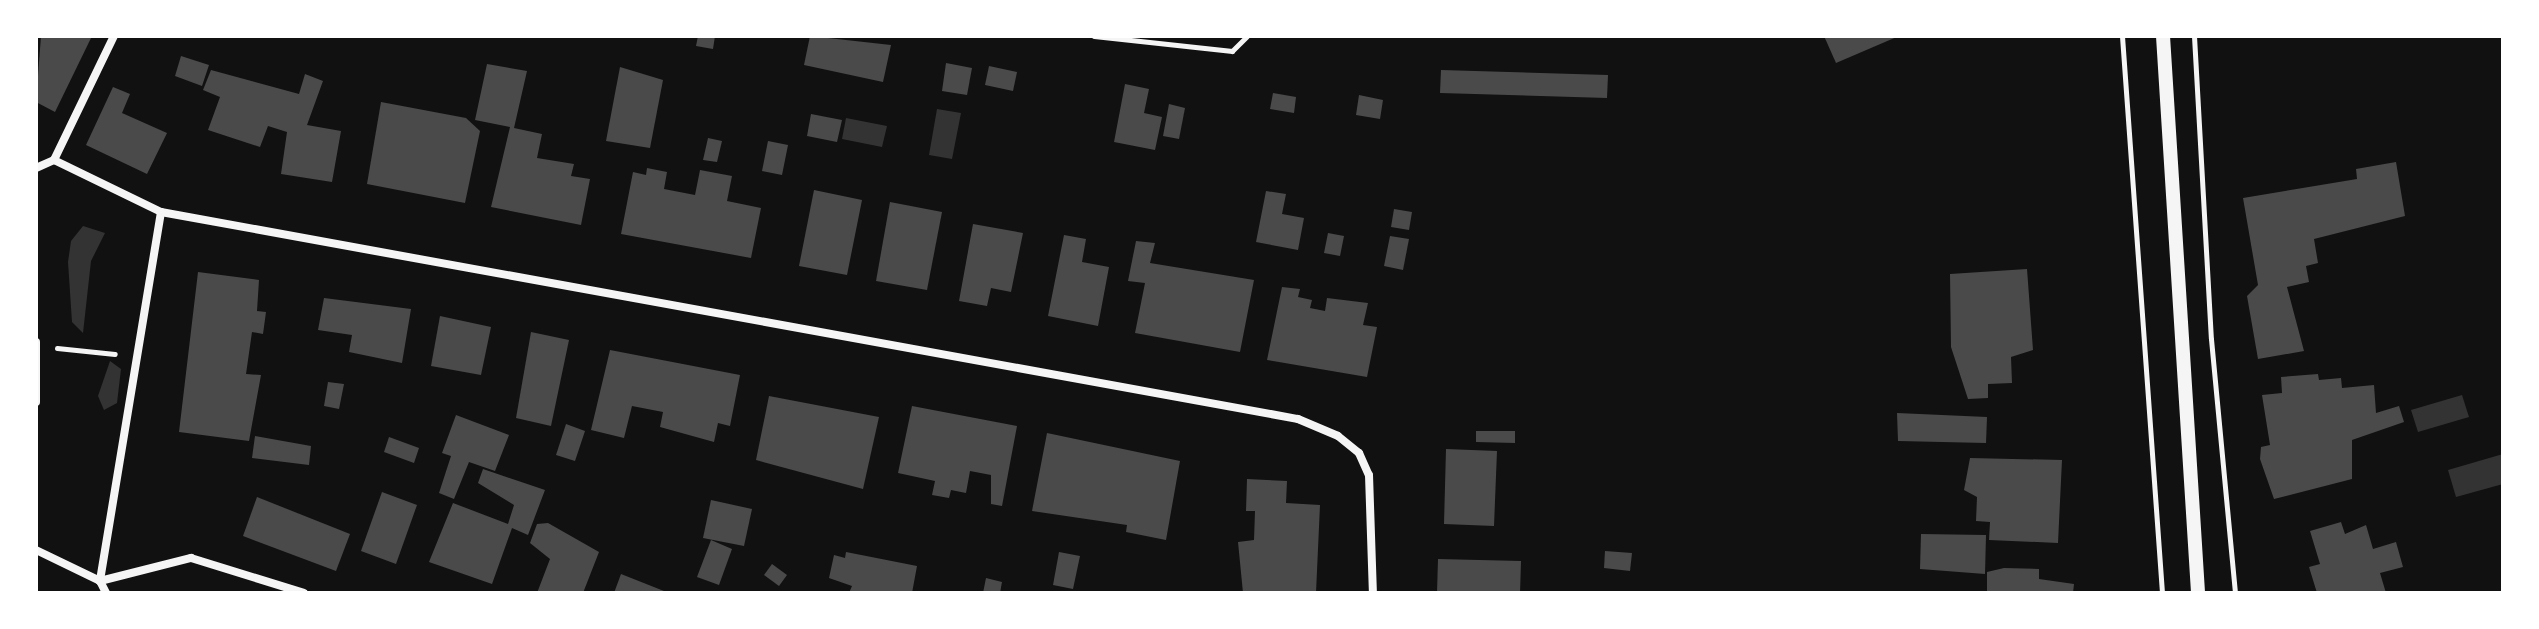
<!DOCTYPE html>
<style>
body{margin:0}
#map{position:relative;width:2539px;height:629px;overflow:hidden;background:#111;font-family:"DM Sans",sans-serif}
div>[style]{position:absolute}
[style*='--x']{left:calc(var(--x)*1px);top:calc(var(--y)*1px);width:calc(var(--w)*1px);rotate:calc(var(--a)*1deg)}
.water>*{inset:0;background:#333}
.building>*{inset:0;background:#4a4a4a}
.path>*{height:5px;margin:-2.5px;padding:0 2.5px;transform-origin:2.5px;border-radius:2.5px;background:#f5f5f5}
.minor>*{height:8px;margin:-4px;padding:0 4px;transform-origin:4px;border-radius:4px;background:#f5f5f5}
.tertiary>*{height:14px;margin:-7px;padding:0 7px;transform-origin:7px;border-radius:7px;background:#f5f5f5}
span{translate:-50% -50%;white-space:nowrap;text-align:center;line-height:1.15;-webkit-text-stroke:8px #fff;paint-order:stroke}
.frame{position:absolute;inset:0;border:38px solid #fff;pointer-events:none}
</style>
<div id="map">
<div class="water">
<i style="clip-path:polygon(937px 109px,961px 113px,952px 159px,929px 155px)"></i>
<i style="clip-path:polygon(846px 118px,887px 126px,882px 147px,842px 139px)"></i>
<i style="clip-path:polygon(83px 226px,105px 233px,91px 261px,83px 333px,72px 322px,68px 262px,71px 241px)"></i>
<i style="clip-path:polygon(110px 361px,121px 369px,117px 403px,104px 410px,98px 396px)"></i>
<i style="clip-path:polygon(2462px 395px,2469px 417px,2418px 432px,2411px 410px)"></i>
<i style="clip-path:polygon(2503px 454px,2503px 484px,2456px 497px,2448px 470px)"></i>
</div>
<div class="building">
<i style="clip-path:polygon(41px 36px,92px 36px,55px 112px,36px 102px)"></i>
<i style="clip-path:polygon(698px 36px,715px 36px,713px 49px,696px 46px)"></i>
<i style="clip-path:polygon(810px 36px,891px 45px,883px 82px,804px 65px)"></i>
<i style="clip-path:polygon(1824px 36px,1899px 36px,1836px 63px)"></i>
<i style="clip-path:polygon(181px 56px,209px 65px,202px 86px,175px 76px)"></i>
<i style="clip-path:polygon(946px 63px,972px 68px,967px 95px,942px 91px)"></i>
<i style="clip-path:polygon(487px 64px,527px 71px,514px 128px,542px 134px,537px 158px,574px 164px,571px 176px,590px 179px,581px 225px,491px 207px,510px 127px,475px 120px)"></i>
<i style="clip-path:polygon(989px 66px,1017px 72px,1013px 91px,985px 85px)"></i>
<i style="clip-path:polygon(620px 67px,663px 80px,650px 148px,606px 141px)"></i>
<i style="clip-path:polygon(211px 70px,299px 94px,305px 74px,323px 81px,307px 125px,341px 131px,332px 182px,281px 174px,287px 132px,268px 126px,260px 147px,208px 130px,220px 97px,203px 90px)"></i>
<i style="clip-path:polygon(1441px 70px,1608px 75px,1607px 98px,1440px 93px)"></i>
<i style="clip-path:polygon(1125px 84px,1149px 89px,1144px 113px,1162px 117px,1155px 150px,1114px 142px)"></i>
<i style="clip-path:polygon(113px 87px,130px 94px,122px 113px,167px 133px,147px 174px,86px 145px)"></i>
<i style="clip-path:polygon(1273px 93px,1296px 97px,1294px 113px,1270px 109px)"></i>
<i style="clip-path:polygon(1359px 95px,1383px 100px,1380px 119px,1356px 115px)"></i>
<i style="clip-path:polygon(381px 102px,466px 118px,480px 131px,465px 203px,367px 184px)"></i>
<i style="clip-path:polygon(1169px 104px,1185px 108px,1179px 139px,1163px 136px)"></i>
<i style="clip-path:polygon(811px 114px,842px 120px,837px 142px,807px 136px)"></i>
<i style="clip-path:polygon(708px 138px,722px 141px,717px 162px,703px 160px)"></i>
<i style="clip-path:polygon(768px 141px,788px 145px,782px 175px,762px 171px)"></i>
<i style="clip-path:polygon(2396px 162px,2405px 216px,2314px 239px,2318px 263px,2306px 266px,2309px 282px,2287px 287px,2304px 351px,2258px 359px,2247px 296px,2258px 285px,2243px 198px,2357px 179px,2356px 169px)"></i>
<i style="clip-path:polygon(647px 168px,667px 172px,664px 189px,695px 195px,700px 170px,732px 176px,727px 201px,761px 208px,751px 258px,621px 234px,633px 172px,646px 175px)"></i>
<i style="clip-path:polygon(814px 190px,862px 200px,847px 275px,799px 266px)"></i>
<i style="clip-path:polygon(1266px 191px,1286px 194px,1282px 214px,1304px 218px,1298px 250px,1256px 242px)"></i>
<i style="clip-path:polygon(890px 202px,942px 212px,927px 290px,876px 281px)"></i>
<i style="clip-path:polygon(1394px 209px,1412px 212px,1409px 230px,1391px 227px)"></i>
<i style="clip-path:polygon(973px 224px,1023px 233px,1011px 292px,991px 288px,987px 306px,959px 301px)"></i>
<i style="clip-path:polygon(1328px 233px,1344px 236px,1340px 256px,1324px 253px)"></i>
<i style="clip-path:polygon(1064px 235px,1086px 239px,1082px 262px,1109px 267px,1098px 326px,1048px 316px)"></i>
<i style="clip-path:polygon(1390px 236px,1409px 239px,1403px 270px,1384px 266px)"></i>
<i style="clip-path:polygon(1136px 241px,1155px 243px,1150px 263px,1254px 280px,1240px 352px,1135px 333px,1145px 283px,1128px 281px)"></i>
<i style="clip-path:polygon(2027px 269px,2033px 350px,2011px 357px,2012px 383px,1988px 384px,1988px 398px,1968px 399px,1951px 347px,1950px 274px)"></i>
<i style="clip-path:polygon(198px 272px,259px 280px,257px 311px,266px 312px,263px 334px,252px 332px,246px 374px,261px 375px,249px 441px,179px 432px)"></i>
<i style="clip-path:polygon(1282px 287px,1300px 289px,1298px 297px,1312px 300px,1310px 308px,1325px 311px,1327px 298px,1368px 303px,1363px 325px,1377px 327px,1367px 377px,1267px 360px)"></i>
<i style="clip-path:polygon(324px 298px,411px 309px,402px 363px,349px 352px,352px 335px,318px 330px)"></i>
<i style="clip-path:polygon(440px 316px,491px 327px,481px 375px,431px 366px)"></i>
<i style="clip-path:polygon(531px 332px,569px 340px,551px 426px,516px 418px)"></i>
<i style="clip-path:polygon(610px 350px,740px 375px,730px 426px,718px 423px,714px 442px,660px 427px,663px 412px,632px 406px,624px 438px,591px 430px)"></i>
<i style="clip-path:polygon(2318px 374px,2319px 380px,2341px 378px,2342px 388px,2374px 385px,2376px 413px,2399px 406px,2404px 422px,2352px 440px,2352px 479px,2274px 499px,2260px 459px,2261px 447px,2270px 445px,2262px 395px,2282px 393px,2281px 377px)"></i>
<i style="clip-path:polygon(328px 382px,344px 384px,339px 409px,324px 406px)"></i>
<i style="clip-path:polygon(769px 396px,879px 417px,863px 489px,756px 460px)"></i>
<i style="clip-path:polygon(912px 406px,1017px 426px,1002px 506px,991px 504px,991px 475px,970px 471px,966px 493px,951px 490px,949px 498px,932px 495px,935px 481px,898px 473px)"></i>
<i style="clip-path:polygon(1897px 413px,1987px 417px,1986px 443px,1898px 441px)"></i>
<i style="clip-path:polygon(456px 415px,509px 435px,495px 471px,469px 462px,454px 499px,439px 493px,451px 456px,442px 453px)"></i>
<i style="clip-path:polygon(566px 424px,585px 431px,575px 461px,556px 455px)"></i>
<i style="clip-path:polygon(1476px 431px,1515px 431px,1515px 443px,1476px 442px)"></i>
<i style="clip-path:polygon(1047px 433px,1180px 461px,1166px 540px,1126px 532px,1127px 525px,1032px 511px)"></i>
<i style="clip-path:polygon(255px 436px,311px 446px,309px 465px,252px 458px)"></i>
<i style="clip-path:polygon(389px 437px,419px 448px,414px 463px,384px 452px)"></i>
<i style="clip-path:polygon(1446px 449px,1497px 451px,1494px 526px,1444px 524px)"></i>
<i style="clip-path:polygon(1970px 458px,2062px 460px,2058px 543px,1989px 540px,1990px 522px,1976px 521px,1977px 497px,1964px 490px)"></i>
<i style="clip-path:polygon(483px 469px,545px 490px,528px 535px,512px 528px,492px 584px,429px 562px,453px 503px,508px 524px,514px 505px,478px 483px)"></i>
<i style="clip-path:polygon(1247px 479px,1287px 481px,1286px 503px,1320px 505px,1316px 593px,1243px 593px,1238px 542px,1254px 540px,1255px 511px,1246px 511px)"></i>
<i style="clip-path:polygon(382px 492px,417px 505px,396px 564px,361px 551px)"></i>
<i style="clip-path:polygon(257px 497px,350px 534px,336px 571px,243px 536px)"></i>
<i style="clip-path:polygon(711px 500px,752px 509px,744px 546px,703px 538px)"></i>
<i style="clip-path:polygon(2341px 522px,2345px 534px,2366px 525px,2373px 549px,2396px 542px,2403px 567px,2380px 573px,2386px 593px,2317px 593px,2309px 567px,2320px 564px,2310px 531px)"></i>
<i style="clip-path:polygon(548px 523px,599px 552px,583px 593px,537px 593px,550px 559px,530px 543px,537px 524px)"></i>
<i style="clip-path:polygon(1921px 534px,1986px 535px,1985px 574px,1920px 569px)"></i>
<i style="clip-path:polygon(711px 540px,732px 549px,719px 585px,697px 577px)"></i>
<i style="clip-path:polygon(1605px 551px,1632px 553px,1630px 571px,1604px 568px)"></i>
<i style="clip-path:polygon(846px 552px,917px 566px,912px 593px,849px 593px,852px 586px,829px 578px,834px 555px,845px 558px)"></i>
<i style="clip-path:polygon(1059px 552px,1080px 556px,1073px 589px,1053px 585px)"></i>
<i style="clip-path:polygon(1438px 559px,1521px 561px,1520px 593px,1437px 593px)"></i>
<i style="clip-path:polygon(772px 564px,787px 575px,779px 586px,764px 575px)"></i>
<i style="clip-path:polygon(2004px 568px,2039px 569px,2039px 579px,2074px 584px,2073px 593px,1987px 593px,1987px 572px)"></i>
<i style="clip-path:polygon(621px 574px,669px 593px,614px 593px)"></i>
<i style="clip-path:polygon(986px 578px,1002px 582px,1000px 593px,983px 593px)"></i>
</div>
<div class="path">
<i style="--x:1094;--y:36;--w:139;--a:6.2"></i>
<i style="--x:1232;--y:51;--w:21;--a:-45"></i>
<i style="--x:2122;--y:36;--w:558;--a:85.89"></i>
<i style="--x:2194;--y:36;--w:303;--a:86.8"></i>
<i style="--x:2211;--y:339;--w:255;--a:84.6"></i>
<i style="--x:57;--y:348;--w:58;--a:5.9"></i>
</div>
<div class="minor">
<i style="--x:54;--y:160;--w:119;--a:25.9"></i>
<i style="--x:161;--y:212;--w:374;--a:99.4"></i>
<i style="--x:36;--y:168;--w:20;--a:-24"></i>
<i style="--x:54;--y:160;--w:138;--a:-64.2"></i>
<i style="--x:161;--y:212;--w:1156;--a:10.32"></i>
<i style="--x:1298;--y:419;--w:43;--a:23"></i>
<i style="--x:1338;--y:436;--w:27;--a:39"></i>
<i style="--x:1359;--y:453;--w:24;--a:66"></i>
<i style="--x:1369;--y:475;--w:118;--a:88.1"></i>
<i style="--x:36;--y:342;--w:60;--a:90"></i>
<i style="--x:36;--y:550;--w:71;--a:25.8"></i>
<i style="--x:100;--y:581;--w:13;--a:63"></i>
<i style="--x:100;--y:581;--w:94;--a:-14.2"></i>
<i style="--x:191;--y:558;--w:118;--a:17.2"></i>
</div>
<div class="tertiary">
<i style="--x:2163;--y:36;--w:558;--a:86.4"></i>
</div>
<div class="frame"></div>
</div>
